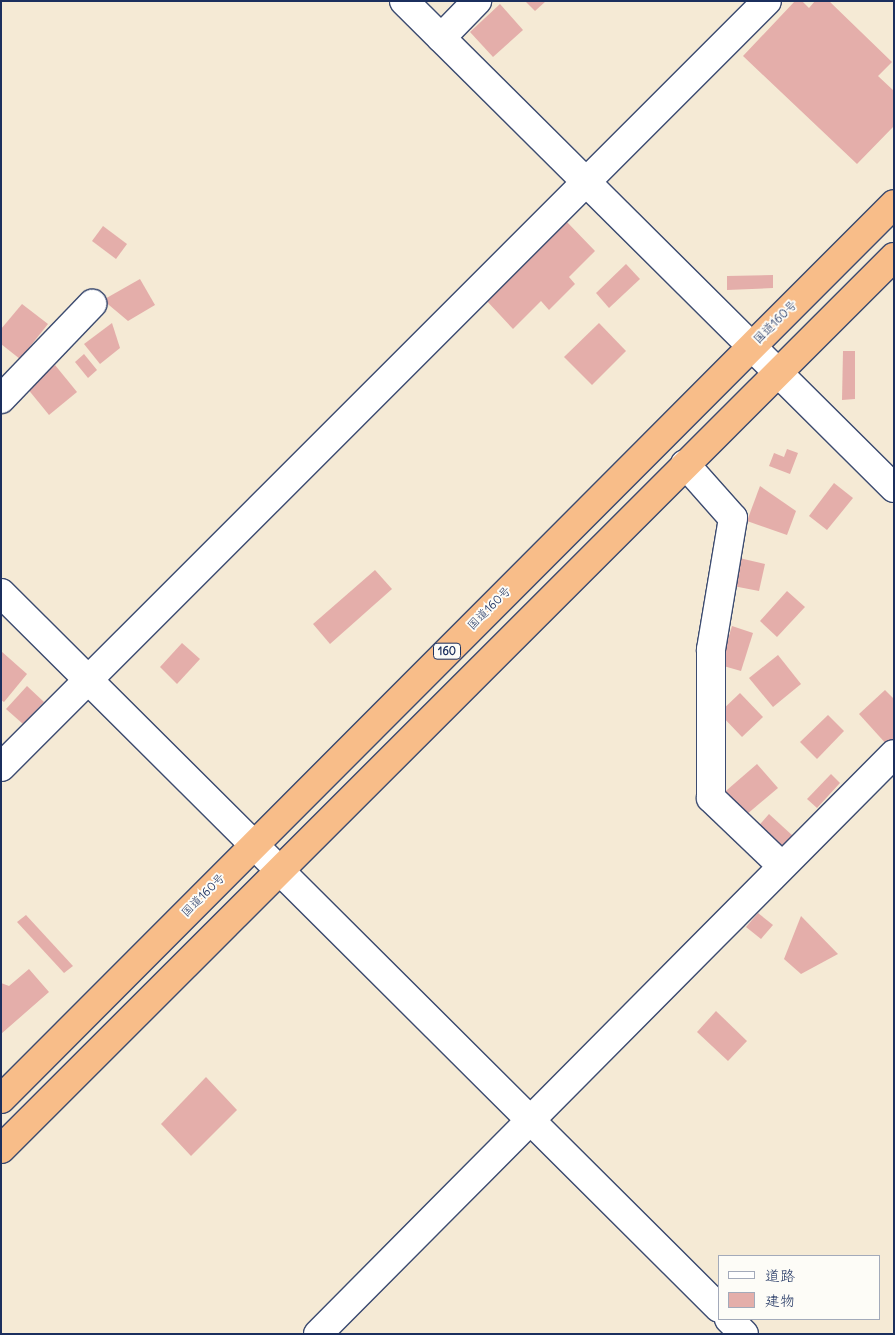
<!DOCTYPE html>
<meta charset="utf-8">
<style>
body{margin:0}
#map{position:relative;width:895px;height:1335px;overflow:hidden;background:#f5ead5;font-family:Delius,"Klee One",sans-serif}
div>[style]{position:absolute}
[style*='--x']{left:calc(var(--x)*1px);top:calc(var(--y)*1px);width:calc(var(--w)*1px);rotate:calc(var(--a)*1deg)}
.building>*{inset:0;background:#e4aeaa}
.roads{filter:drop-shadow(1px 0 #3c4b70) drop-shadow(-1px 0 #3c4b70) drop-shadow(0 1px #3c4b70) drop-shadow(0 -1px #3c4b70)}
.minor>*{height:28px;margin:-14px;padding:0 14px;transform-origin:14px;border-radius:14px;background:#fff}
.highway>*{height:28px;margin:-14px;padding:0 14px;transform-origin:14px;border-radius:14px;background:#f8bd89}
span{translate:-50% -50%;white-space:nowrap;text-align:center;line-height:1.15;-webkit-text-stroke:4px #fdfcf7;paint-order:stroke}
.shield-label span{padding:1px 4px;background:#fdfcf7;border:1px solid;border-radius:4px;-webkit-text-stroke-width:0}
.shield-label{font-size:11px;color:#1b2f5e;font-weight:700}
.street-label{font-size:12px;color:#1b2f5e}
.frame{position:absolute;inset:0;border:2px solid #1b2f5e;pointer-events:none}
.legend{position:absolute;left:718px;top:1255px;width:162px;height:65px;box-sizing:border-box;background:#fdfcf7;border:1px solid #a3aaba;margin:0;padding:6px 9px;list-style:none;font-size:15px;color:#1b2f5e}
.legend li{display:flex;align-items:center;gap:10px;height:25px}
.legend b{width:25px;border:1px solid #a3aaba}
</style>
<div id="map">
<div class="building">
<i style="clip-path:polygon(525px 1px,546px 1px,535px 11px)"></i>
<i style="clip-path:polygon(795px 1px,802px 1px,809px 8px,815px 1px,829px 1px,892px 62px,878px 76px,894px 91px,894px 126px,857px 164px,743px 56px)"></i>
<i style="clip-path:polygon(500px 4px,523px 30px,493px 57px,470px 32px)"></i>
<i style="clip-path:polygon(566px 221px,595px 251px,569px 277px,575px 284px,549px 310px,541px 301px,513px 329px,486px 300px)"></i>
<i style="clip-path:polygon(103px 226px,127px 244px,116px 259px,92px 241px)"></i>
<i style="clip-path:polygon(626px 264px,640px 279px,609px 308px,596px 293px)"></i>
<i style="clip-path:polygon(773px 275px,773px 288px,727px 290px,727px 276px)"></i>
<i style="clip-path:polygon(140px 279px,155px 305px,128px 321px,103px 300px)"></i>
<i style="clip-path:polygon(22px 304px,48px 324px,20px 359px,1px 344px,1px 329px)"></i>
<i style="clip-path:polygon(112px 323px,120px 348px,100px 364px,84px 344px)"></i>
<i style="clip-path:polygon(599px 323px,626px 351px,592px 385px,564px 357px)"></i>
<i style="clip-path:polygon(843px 351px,855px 351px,855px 399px,842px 400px)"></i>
<i style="clip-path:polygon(84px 354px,97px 370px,88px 378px,75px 362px)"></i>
<i style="clip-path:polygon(55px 365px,77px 392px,49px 415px,27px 388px)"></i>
<i style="clip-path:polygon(787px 449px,798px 453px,790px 474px,769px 466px,774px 453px,784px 457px)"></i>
<i style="clip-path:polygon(834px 483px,853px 498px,827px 530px,809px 516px)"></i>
<i style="clip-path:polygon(760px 486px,796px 511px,787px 535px,747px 521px)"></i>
<i style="clip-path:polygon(735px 557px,765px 564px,759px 591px,728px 585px)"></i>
<i style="clip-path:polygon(375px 570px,392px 589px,330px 644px,313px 624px)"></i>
<i style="clip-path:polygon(787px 591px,805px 607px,777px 637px,760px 621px)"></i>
<i style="clip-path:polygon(732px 626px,753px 633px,741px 671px,720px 665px)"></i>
<i style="clip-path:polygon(182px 643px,200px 659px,177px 684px,160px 667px)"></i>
<i style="clip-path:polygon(1px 651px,27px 674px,4px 702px,1px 700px)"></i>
<i style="clip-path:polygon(778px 655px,801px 684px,773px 707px,749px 678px)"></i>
<i style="clip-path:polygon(27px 686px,44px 702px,23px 724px,6px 709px)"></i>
<i style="clip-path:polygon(885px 690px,894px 699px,894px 741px,888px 746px,859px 714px)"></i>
<i style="clip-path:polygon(740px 693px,763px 717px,742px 737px,719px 713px)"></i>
<i style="clip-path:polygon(828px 715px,844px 731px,817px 759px,800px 742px)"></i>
<i style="clip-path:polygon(757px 764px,778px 788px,740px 820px,720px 796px)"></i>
<i style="clip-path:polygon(831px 774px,840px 783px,817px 808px,807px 799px)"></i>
<i style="clip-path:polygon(769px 814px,793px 836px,778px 852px,754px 831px)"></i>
<i style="clip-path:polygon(758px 913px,773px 925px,761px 939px,746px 927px)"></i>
<i style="clip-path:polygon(26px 915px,73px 966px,64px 973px,17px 922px)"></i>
<i style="clip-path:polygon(801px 916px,838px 954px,801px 974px,784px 959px)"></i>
<i style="clip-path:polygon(29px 969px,49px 992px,1px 1034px,1px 983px,9px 986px)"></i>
<i style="clip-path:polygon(716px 1011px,747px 1041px,728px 1061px,697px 1032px)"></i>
<i style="clip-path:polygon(206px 1077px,237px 1110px,191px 1156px,161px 1124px)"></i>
</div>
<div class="roads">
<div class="minor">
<i style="--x:404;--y:1;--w:691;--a:44.82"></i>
<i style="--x:441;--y:38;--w:52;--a:-45.8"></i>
<i style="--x:1;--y:399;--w:132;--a:-46.2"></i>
<i style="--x:685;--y:464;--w:72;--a:48.4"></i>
<i style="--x:733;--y:518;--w:134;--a:99.5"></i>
<i style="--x:711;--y:650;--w:148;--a:90"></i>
<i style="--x:711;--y:798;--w:98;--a:43.8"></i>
<i style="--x:1;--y:593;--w:1013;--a:44.88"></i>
<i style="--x:1;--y:767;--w:1083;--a:-45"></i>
<i style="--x:729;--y:1319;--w:21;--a:45"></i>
<i style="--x:318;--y:1334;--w:817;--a:-45.2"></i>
</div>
<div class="highway">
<i style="--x:1;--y:1099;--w:1264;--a:-45.06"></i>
<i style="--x:1;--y:1149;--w:1262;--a:-44.97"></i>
</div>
</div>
<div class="shield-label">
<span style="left:447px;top:651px">160</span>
</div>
<div class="street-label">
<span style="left:775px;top:322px;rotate:-45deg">国道160号</span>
<span style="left:489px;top:608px;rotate:-45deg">国道160号</span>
<span style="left:203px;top:895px;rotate:-45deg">国道160号</span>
</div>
<div class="frame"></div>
<ul class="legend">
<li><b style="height:6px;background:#fff"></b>道路</li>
<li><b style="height:14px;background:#e4aeaa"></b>建物</li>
</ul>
</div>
